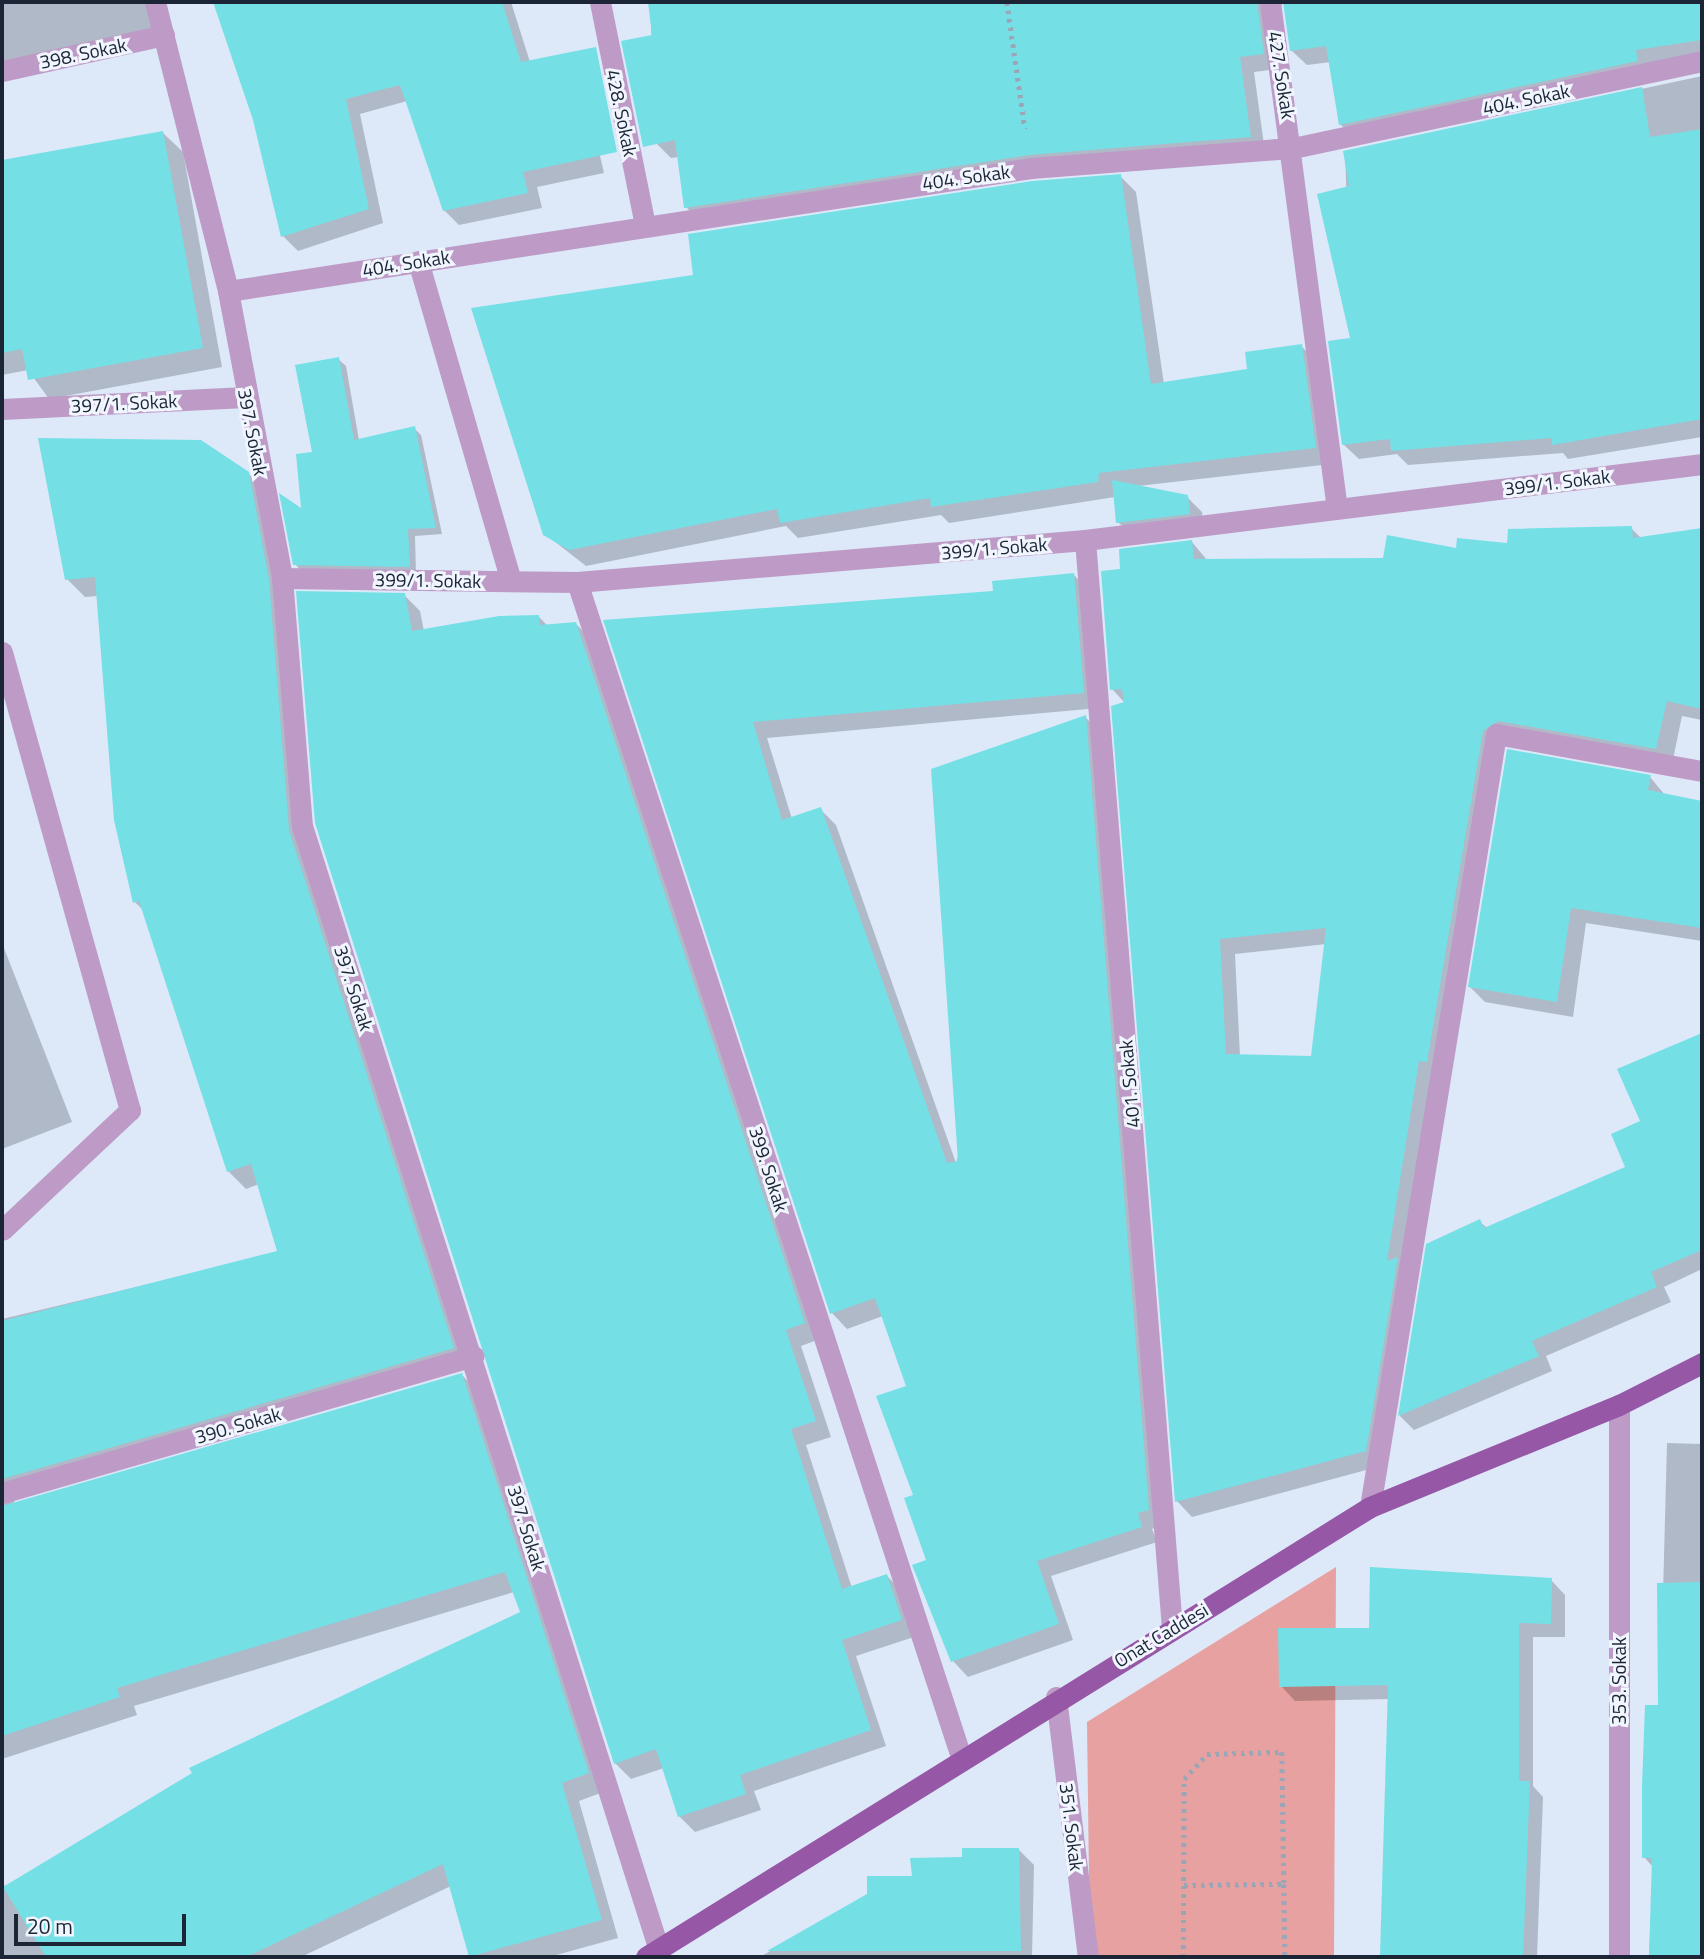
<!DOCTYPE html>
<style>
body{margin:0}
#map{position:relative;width:1704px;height:1959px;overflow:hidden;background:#dde8f9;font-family:"Titillium Web",sans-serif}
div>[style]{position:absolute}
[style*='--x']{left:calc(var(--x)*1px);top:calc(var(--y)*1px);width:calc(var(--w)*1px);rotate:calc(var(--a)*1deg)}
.green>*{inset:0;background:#e8a1a1}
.shadow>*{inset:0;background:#0003}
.building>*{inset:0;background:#74e0e5}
.path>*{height:4.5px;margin-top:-2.25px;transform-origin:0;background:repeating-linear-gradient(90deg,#9aa5b5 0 3.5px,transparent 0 8.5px)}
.minor>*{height:21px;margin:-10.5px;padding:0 10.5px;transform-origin:10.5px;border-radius:10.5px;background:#bd9bc6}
.major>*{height:21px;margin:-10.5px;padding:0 10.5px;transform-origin:10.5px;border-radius:10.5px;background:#9657a6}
span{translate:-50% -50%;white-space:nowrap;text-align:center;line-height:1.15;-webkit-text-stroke:6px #f0f5fe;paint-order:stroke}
.street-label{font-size:19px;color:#1b2535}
.frame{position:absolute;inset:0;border:4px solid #1b2535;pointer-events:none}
.scale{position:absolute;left:14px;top:1914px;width:172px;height:32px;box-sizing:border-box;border:4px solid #1b2535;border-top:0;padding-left:9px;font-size:21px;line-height:24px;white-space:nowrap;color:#1b2535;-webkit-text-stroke:5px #f0f5fe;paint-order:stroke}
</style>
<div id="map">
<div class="green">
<i style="clip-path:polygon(1336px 1567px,1334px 1957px,1090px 1957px,1087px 1722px)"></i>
</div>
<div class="shadow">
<i style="clip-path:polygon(2px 2px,153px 2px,160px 38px,2px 63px)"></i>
<i style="clip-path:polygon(215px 2px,511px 2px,530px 62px,580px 70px,604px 173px,537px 187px,542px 208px,459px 225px,444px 210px,407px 101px,360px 114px,383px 223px,298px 251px,283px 236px,254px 119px)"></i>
<i style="clip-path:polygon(650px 2px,1284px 2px,1271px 19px,1278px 69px,1254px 72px,1265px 152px,1045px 170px,701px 222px,686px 207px,679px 157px,671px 158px,656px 143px)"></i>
<i style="clip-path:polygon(1285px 2px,1702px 2px,1702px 65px,1356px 139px,1340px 124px,1331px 62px,1307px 65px,1291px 50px)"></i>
<i style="clip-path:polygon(1702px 76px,1702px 437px,1568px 459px,1563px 453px,1408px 465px,1397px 454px,1359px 459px,1343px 444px,1352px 339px,1345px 152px)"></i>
<i style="clip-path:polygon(163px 133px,183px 152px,222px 367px,49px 399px,28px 370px,2px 375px,2px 163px)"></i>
<i style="clip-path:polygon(1120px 176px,1136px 192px,1164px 384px,1249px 370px,1301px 346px,1318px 362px,1331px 464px,1138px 486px,1187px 497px,1202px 512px,1204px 528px,1133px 537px,1118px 522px,1115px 497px,949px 523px,941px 515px,798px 538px,786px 526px,586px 566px,545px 534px,695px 276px)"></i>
<i style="clip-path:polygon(338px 359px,346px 366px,359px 440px,414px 428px,421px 435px,442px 534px,415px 536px,416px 573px,302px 572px,295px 564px)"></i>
<i style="clip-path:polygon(248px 473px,266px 492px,307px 849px,471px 1366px,16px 1498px,12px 1506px,462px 1375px,479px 1393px,606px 1791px,579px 1801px,618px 1938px,549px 1957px,472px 1957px,451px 1886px,301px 1957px,2px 1957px,2px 1882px,6px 1887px,522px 1612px,514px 1592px,134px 1706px,137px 1715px,2px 1759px,2px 1319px,279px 1253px,259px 1184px,246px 1189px,228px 1171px,144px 911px,135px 902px,98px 596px,85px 597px,67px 579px)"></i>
<i style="clip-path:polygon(evenodd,1631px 528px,1641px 538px,1702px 530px,1702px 720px,1682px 716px,1672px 764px,1501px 742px,1381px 1466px,1192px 1517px,1177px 1501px,1125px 703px,1112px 689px,1122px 570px,1192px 542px,1207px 560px,1384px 560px,1631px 528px,1326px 944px,1313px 1058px,1240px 1056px,1235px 954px,1326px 944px)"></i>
<i style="clip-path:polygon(1074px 575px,1089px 591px,1099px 708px,767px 738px,792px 819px,820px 809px,836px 825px,956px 1163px,1085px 717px,1101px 732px,1164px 1525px,1152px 1529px,1157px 1542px,1051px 1576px,1073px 1640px,968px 1677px,953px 1661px,914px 1566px,928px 1561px,915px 1496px,908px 1387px,883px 1316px,847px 1329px,832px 1313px,606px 621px,995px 593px)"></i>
<i style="clip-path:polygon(404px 595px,420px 611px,424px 631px,538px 616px,548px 626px,576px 624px,592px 640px,820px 1339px,801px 1346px,831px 1437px,806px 1445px,852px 1588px,887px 1576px,903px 1592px,917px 1636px,856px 1656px,886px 1746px,754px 1791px,761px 1810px,695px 1832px,679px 1816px,664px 1768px,631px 1779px,615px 1763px)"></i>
<i style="clip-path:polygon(1650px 777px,1665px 795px,1702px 803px,1702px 941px,1586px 923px,1573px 1017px,1485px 1002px,1470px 987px)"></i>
<i style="clip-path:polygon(2px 943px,72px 1122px,2px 1149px)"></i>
<i style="clip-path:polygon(1702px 1035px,1702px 1269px,1664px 1287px,1671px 1302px,1546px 1356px,1552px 1371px,1414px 1430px,1400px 1416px,1428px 1245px,1480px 1222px,1487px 1228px,1627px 1168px,1642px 1122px,1619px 1070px)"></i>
<i style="clip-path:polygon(1667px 1443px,1702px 1444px,1702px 1957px,1649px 1957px,1653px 1867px,1644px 1857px,1660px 1707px)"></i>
<i style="clip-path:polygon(1551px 1580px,1565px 1595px,1565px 1637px,1533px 1637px,1533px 1786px,1543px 1797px,1537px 1957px,1384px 1957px,1389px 1699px,1295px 1701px,1281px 1686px,1371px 1630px)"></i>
<i style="clip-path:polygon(1019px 1850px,1034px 1865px,1032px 1957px,760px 1957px,869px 1895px)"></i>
</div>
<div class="building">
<i style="clip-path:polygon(213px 2px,502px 2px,521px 62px,596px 47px,617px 152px,523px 172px,528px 193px,443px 211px,400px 85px,346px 99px,369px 209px,281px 237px,253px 120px)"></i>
<i style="clip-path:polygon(648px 2px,1257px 2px,1264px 54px,1240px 57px,1251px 137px,1029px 155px,684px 208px,675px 140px,643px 147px,621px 41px,652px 35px)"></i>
<i style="clip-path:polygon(1283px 2px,1702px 2px,1702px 40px,1636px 50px,1638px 61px,1339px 125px,1326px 46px,1290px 51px)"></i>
<i style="clip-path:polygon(1642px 87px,1650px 137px,1702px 129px,1702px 419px,1552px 445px,1551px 438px,1391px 451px,1390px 439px,1342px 445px,1328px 341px,1350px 338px,1317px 194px,1349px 186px,1343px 151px)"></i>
<i style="clip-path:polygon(163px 131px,203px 348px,28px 380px,22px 349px,2px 353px,2px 160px)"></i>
<i style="clip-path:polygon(1121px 174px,1151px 384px,1247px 369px,1245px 352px,1302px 344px,1316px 448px,1099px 473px,1098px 482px,931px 507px,930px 498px,780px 523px,777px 509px,569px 550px,543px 535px,471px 308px,693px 275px,688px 234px,1032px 181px)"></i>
<i style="clip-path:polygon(339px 357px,354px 440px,415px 426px,436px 528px,408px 529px,410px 567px,293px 565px,279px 493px,301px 508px,296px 454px,312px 452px,295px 365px)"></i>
<i style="clip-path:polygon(38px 438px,201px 440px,249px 472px,269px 580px,289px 830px,454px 1348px,2px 1479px,2px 1321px,277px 1251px,251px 1164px,227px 1172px,139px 901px,133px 903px,114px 820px,95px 577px,65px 580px)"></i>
<i style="clip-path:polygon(1112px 480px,1188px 495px,1190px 514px,1116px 523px)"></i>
<i style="clip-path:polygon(evenodd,1632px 526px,1633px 538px,1702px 528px,1702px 709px,1667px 701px,1656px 749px,1498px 721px,1483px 731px,1427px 1062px,1419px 1061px,1387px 1261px,1398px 1257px,1366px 1451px,1175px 1502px,1111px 706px,1124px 702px,1122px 689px,1110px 690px,1101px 571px,1120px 569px,1119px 549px,1192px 540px,1194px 559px,1383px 558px,1387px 535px,1456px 548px,1457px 538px,1507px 543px,1508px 529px,1632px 526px,1326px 928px,1311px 1056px,1226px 1054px,1220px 939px,1326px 928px)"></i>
<i style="clip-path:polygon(1074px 573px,1084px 693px,753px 722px,782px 820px,821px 807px,947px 1163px,958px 1161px,931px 769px,1086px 715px,1149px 1510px,1138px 1513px,1142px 1527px,1037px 1561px,1059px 1624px,951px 1662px,912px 1565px,926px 1560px,904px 1498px,913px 1495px,876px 1396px,906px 1386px,875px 1298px,830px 1314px,603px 620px,993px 591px,992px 581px)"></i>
<i style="clip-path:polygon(296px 591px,405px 593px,412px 631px,499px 616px,539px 615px,540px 625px,576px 622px,805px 1323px,786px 1330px,816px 1421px,791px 1429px,842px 1589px,887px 1574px,902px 1620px,842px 1640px,871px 1730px,740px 1775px,746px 1794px,678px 1817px,656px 1749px,614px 1764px,315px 823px)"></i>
<i style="clip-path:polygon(1507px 749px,1651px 775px,1648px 790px,1702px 801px,1702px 928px,1571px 908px,1557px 1002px,1468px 987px)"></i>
<i style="clip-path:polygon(1702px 1033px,1702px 1250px,1651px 1272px,1657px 1287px,1532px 1341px,1539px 1356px,1398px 1416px,1426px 1244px,1480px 1219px,1484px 1228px,1625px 1167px,1611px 1134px,1640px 1121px,1617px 1069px)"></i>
<i style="clip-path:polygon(462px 1373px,589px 1773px,562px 1783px,602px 1920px,469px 1957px,443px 1864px,246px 1957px,46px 1957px,3px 1887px,192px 1773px,189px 1768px,520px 1612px,505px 1572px,117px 1688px,120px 1697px,2px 1736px,2px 1506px)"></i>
<i style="clip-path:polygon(1370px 1567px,1552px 1578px,1551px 1624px,1519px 1623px,1519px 1781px,1530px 1781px,1523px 1957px,1380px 1956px,1388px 1685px,1279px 1687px,1278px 1628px,1369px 1628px)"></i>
<i style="clip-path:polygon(1702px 1582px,1702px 1957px,1649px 1957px,1652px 1858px,1642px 1858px,1642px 1785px,1645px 1705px,1658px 1705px,1657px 1583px)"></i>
<i style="clip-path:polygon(962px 1848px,1019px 1848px,1021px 1951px,767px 1951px,867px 1894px,867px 1876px,912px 1876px,910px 1858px,962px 1857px)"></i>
</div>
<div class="path">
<i style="--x:1007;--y:2;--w:128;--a:81.9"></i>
<i style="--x:1184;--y:1885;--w:100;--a:-0.6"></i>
<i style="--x:1284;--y:1884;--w:73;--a:89.2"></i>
<i style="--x:1183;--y:1957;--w:178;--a:-89.7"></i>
<i style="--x:1184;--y:1779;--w:34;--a:-47"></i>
<i style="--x:1207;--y:1754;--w:75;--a:-1.5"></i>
<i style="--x:1282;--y:1752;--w:132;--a:89.1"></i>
</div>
<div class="minor">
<i style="--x:155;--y:2;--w:298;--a:75.8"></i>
<i style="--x:228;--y:291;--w:292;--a:79.3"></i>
<i style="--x:282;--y:578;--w:249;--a:85.4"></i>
<i style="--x:302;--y:826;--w:1179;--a:72.38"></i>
<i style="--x:600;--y:2;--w:227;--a:78.6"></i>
<i style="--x:1270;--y:2;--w:511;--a:82.47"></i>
<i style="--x:2;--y:71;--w:166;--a:-12.5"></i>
<i style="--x:418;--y:261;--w:333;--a:73.8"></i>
<i style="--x:228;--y:291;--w:812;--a:-8.71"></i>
<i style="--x:1031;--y:168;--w:263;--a:-4.4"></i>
<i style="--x:1293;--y:148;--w:418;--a:-12"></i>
<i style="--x:2;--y:409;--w:244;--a:-2.8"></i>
<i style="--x:1085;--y:540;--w:1092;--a:85.43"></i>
<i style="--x:282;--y:578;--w:295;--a:0.8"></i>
<i style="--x:577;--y:582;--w:510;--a:-4.73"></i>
<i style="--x:1085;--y:540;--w:622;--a:-7.02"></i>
<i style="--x:577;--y:582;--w:1236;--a:71.9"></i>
<i style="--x:2;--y:652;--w:476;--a:74.4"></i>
<i style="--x:130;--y:1110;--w:175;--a:136.8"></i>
<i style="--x:2;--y:1493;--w:491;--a:-16.2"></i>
<i style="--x:1370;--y:1507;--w:783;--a:-80.74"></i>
<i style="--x:1496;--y:734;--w:209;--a:10.2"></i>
<i style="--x:1056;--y:1697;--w:262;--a:83"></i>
<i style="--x:1619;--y:1957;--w:552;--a:-90"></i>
</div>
<div class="major">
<i style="--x:646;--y:1957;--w:852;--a:-31.86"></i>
<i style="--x:1370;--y:1507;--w:269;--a:-22.3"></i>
<i style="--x:1619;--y:1405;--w:93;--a:-26.8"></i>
</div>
<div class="street-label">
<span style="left:83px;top:53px;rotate:-12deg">398. Sokak</span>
<span style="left:1282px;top:75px;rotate:81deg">427. Sokak</span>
<span style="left:1526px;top:99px;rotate:-12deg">404. Sokak</span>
<span style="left:622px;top:113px;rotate:78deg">428. Sokak</span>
<span style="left:966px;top:177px;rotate:-8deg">404. Sokak</span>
<span style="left:406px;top:263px;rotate:-9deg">404. Sokak</span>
<span style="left:124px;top:403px;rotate:-3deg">397/1. Sokak</span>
<span style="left:253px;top:432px;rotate:79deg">397. Sokak</span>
<span style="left:1557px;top:482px;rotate:-7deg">399/1. Sokak</span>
<span style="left:994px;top:548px;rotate:-5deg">399/1. Sokak</span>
<span style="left:428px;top:580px;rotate:1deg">399/1. Sokak</span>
<span style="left:354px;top:988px;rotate:72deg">397. Sokak</span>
<span style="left:1129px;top:1084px;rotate:-95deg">401. Sokak</span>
<span style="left:769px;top:1169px;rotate:72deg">399. Sokak</span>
<span style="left:238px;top:1425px;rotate:-16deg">390. Sokak</span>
<span style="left:527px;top:1528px;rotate:73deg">397. Sokak</span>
<span style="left:1161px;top:1635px;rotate:-31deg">Onat Caddesi</span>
<span style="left:1619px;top:1681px;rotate:-90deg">353. Sokak</span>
<span style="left:1072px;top:1827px;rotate:83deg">351. Sokak</span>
</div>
<div class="frame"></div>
<div class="scale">20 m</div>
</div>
